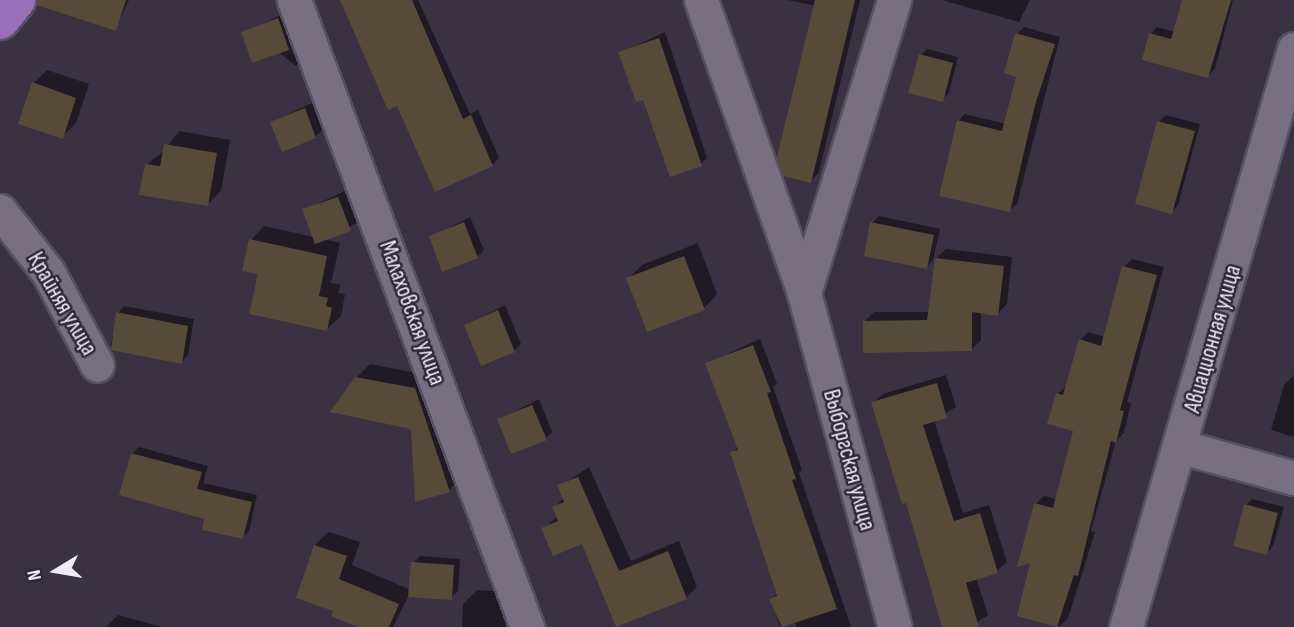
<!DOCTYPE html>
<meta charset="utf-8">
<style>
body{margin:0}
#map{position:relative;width:1294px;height:627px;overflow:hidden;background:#3a3142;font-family:"Sofia Sans Condensed",sans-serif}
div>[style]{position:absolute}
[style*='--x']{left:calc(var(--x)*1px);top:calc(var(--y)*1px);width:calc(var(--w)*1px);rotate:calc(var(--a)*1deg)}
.shadow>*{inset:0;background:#0007}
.building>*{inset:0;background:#564b39}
.roads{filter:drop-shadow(2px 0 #57505f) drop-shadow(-2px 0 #57505f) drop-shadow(0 2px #57505f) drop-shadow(0 -2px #57505f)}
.minor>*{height:33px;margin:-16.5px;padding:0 16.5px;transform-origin:16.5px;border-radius:16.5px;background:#796f83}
.major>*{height:38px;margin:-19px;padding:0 19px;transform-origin:19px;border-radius:19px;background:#986fb9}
span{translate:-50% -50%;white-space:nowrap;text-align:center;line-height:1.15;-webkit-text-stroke:5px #302738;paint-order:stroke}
.street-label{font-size:23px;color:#f1ebf7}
.north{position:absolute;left:21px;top:536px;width:70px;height:70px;-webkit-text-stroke:5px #302738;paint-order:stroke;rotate:259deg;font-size:19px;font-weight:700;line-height:28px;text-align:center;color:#f1ebf7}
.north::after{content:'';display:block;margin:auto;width:24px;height:32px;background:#f1ebf7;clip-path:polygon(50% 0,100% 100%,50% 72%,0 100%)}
</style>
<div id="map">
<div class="shadow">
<i style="clip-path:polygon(83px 0,129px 0,115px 29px)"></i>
<i style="clip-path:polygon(342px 0,418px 0,470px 114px,478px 110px,499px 158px,492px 165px,436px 190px,398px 104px)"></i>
<i style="clip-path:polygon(788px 0,860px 0,819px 172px,811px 181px,816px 6px)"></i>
<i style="clip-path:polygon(942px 0,1030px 0,1019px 22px)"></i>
<i style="clip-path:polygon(1184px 0,1233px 0,1215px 69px,1208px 76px,1151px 34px,1157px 27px,1175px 32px)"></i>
<i style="clip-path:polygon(285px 13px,302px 60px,296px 66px,250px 30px)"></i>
<i style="clip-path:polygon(1024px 27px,1060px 37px,1017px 204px,1010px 210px,958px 121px,965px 114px,1006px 124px,1019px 76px,1017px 34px)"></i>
<i style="clip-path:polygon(665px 32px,707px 158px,701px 164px,644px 98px,620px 53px)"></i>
<i style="clip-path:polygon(927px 49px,958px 57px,949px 93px,942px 100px,921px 55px)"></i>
<i style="clip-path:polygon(47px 70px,89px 84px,76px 123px,62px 137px,34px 83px)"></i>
<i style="clip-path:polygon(312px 103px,322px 130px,315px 137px,272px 122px)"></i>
<i style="clip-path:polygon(1166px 115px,1200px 124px,1178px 205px,1172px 212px,1159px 122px)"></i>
<i style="clip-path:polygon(179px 131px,230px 140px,221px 191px,207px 205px,146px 165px,164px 151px)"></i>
<i style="clip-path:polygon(345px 191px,357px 223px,324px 239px,340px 243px,331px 283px,341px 285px,338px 293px,345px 294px,341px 316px,327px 329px,260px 273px,251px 240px,264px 226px,314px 237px,304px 210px)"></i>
<i style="clip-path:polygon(879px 216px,940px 229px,933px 260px,927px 267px,872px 223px)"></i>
<i style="clip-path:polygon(470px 217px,484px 250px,477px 257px,431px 237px)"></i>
<i style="clip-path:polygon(698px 243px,717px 294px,704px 308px,628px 279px,642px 265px)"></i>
<i style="clip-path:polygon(946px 249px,1012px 257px,1007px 304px,997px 314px,981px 312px,981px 340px,972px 349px,864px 322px,874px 312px,930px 312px,936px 258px)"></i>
<i style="clip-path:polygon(1132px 259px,1164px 267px,1127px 402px,1131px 403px,1124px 433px,1116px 441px,1091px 531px,1095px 532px,1068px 618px,1060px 626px,1019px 615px,1032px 561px,1036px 504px,1044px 496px,1057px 499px,1075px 430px,1057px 394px,1067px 386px,1080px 340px,1088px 332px,1105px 337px,1124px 267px)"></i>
<i style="clip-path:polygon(505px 305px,521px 344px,514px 351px,466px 325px)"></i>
<i style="clip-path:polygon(124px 306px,194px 319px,188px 355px,181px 362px,111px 345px,118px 313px)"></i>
<i style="clip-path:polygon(760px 339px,777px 383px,773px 387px,802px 470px,799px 473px,851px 627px,796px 627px,794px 621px,780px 626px,771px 599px,778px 593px,732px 453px,739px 446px,708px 363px)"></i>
<i style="clip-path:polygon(370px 364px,427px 375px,462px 477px,449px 490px,413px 428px,356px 378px)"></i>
<i style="clip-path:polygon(946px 375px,956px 407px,934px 420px,963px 513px,989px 505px,1007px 562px,997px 571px,976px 578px,988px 615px,970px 627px,944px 627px,908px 500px,873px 403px,883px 394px)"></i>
<i style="clip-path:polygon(1294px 375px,1294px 437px,1271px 430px,1284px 385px)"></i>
<i style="clip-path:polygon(539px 399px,552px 432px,546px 438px,499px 420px)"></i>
<i style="clip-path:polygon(139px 447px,208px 466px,203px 483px,257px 495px,249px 531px,243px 537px,206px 518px,132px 454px)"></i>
<i style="clip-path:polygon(589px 467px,631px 561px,679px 541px,697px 587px,686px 598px,618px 626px,583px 542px,543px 529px,558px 516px,554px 508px,564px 498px,560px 486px)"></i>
<i style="clip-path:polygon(1252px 499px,1284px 507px,1273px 546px,1267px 553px,1246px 505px)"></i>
<i style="clip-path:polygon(329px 532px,360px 542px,352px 565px,411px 590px,413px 563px,420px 556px,460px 559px,458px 591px,451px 598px,409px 595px,393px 627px,362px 627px,336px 610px,315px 545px)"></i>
<i style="clip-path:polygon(477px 590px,511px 592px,523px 627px,462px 627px,463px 604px)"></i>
<i style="clip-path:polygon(118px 615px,162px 627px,106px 627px)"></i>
</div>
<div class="building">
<i style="clip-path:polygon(126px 0,116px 31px,37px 5px,38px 0)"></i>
<i style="clip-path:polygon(340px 0,412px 0,463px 119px,471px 115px,493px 166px,435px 192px,397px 106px,388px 110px)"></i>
<i style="clip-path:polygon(815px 0,855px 0,811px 183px,783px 176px,777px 157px)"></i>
<i style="clip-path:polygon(1182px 0,1231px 0,1208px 78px,1142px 60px,1149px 33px,1171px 39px)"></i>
<i style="clip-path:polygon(278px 18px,289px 50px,252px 63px,241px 32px)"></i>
<i style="clip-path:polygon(1015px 33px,1055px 44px,1035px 105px,1010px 212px,939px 196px,957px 120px,1002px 131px,1016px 77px,1004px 73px)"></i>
<i style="clip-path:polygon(659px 38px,702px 166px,670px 177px,643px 100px,636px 102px,618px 52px)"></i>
<i style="clip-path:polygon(919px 54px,953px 63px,943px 102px,908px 93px)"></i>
<i style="clip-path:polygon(32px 82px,76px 98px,63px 139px,18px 124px)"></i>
<i style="clip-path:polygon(305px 108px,316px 138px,282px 152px,270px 122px)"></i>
<i style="clip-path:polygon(1157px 121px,1195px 131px,1172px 214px,1135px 204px)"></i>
<i style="clip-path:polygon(164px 144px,217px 153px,208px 206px,139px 195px,145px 164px,160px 166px)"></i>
<i style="clip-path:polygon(338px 197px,351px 231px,315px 244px,302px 209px)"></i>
<i style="clip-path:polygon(464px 222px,478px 258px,442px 272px,429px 236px)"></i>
<i style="clip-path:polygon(870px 222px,934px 235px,927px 269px,864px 256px)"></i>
<i style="clip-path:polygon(249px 239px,327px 256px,319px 296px,328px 298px,326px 306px,332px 308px,327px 331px,249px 314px,258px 274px,242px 271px)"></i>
<i style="clip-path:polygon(684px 256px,705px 310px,647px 332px,626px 278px)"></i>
<i style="clip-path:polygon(935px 258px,1004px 266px,998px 316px,972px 312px,972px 351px,863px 353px,863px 321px,927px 320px)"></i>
<i style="clip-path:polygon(1122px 266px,1157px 275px,1120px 410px,1124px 411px,1116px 443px,1111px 441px,1078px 576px,1074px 575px,1057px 627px,1017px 616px,1030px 563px,1017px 567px,1034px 503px,1053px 508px,1073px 431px,1047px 424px,1056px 393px,1063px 395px,1079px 339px,1101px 346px)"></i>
<i style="clip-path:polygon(498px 310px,515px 352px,481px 366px,464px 325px)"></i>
<i style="clip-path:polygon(116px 312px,188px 326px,182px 364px,111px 350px)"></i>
<i style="clip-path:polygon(753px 345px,771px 392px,767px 393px,796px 479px,792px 480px,837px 609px,782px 627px,769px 599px,777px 596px,730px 452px,738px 450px,705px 363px)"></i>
<i style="clip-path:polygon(355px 377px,415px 388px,450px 492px,415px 502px,411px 429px,330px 412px)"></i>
<i style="clip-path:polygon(937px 383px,947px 418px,923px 425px,954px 521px,980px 513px,998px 573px,966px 583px,979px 627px,942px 627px,906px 503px,902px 504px,871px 402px)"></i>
<i style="clip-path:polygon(532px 405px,547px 440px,511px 454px,497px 419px)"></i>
<i style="clip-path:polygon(131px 453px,202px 472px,197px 489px,252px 502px,243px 539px,202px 530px,204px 519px,119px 495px)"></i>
<i style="clip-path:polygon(578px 477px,619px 571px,668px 551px,687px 599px,616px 627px,582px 544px,553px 556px,541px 528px,558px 521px,552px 507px,564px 502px,557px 485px)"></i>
<i style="clip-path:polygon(1244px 504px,1278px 513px,1267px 555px,1233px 546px)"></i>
<i style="clip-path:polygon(314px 545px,347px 556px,339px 579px,399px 604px,389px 627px,358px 627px,331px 616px,333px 611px,296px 598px)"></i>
<i style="clip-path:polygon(411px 562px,454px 565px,452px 600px,408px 597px)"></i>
</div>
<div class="roads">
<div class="minor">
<i style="--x:294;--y:0;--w:669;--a:69.61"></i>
<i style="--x:701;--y:0;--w:311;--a:70.6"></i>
<i style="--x:804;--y:293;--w:346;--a:74.8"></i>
<i style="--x:0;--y:211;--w:78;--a:51.8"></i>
<i style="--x:48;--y:272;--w:105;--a:62.2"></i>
<i style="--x:804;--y:293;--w:307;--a:-72.9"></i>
<i style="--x:1182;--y:447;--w:116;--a:15.5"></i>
<i style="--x:1126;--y:627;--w:602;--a:-73.79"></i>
</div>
<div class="major">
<i style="--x:0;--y:20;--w:26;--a:-51"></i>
</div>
</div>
<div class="street-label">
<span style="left:62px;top:304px;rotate:60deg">Крайняя улица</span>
<span style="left:412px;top:313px;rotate:70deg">Малаховская улица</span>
<span style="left:1213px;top:339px;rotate:-74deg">Авиационная улица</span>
<span style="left:849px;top:460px;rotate:75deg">Выборгская улица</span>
</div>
<div class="north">N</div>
</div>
